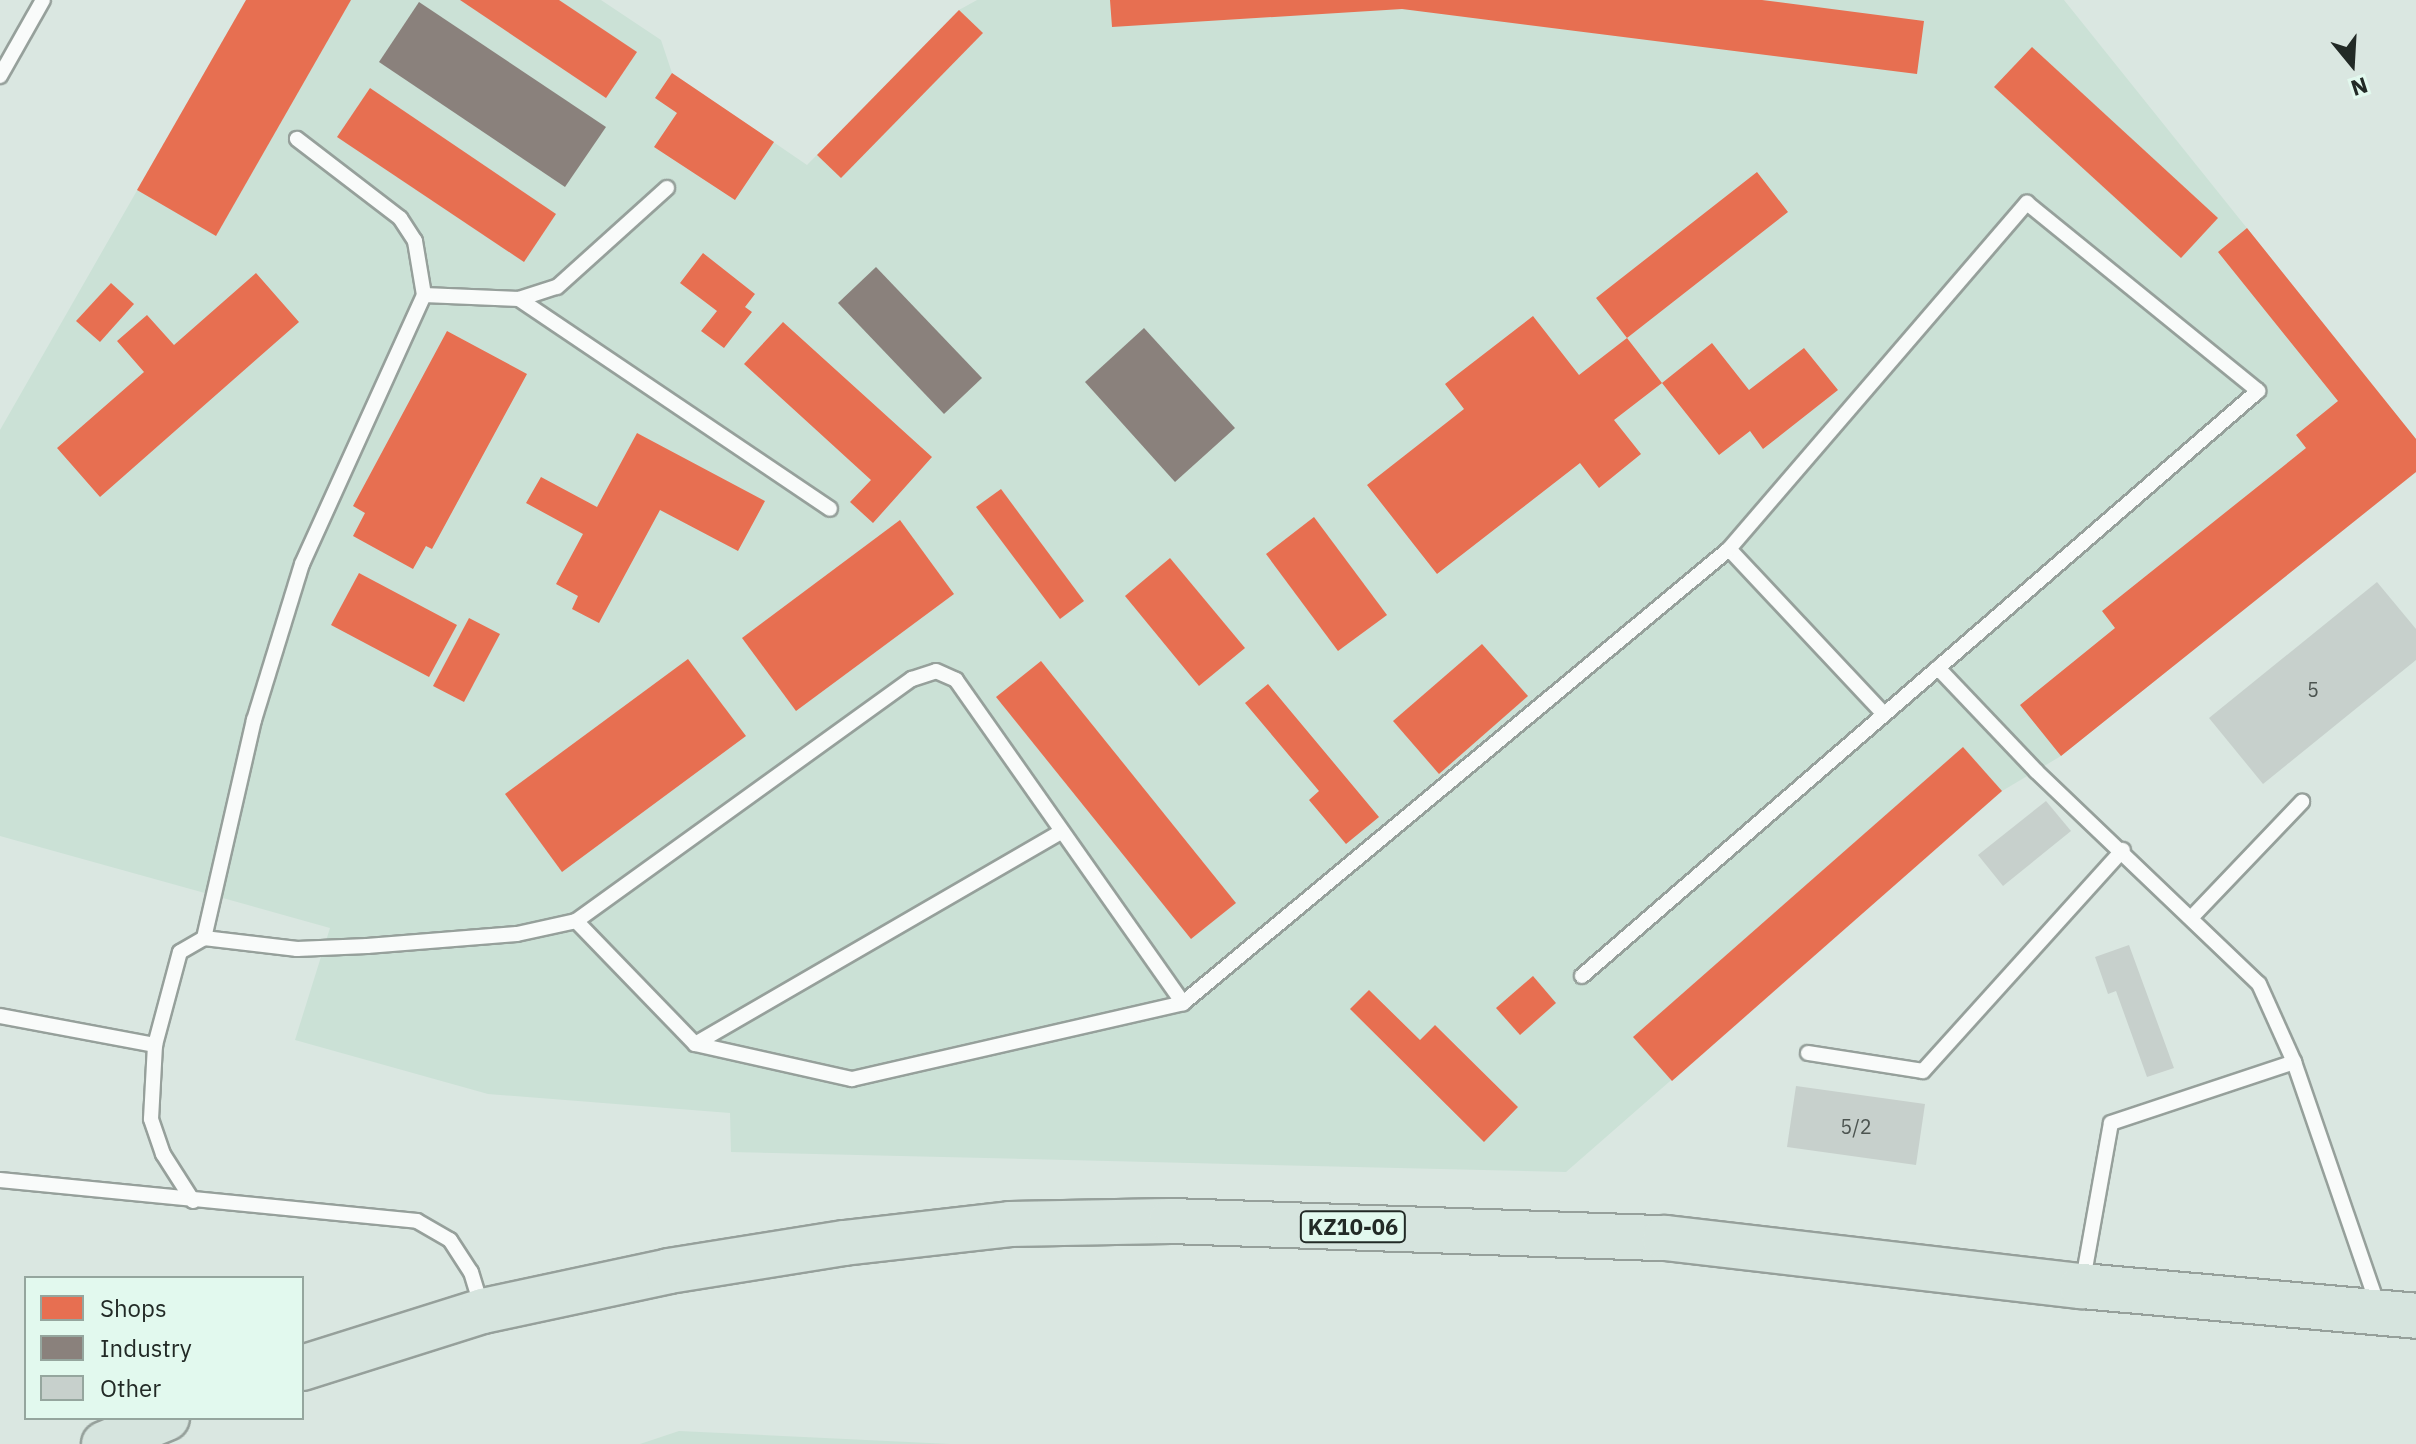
<!DOCTYPE html>
<style>
body{margin:0}
#map{position:relative;width:2416px;height:1444px;overflow:hidden;background:#dae7e1;font-family:"IBM Plex Sans",sans-serif}
div>[style]{position:absolute}
[style*='--x']{left:calc(var(--x)*1px);top:calc(var(--y)*1px);width:calc(var(--w)*1px);rotate:calc(var(--a)*1deg)}
.built>*{inset:0;background:#cbe1d6}
.shops>*{inset:0;background:#e76f51}
.industry>*{inset:0;background:#8a817c}
.building>*{inset:0;background:#c7d0cc}
.roads{filter:drop-shadow(2px 0 #96a09b) drop-shadow(-2px 0 #96a09b) drop-shadow(0 2px #96a09b) drop-shadow(0 -2px #96a09b)}
.service>*{height:14px;margin:-7px;padding:0 7px;transform-origin:7px;border-radius:7px;background:#f9fbfa}
.trunk>*{height:44px;margin:-22px;padding:0 22px;transform-origin:22px;border-radius:22px;background:#d6e4de}
span{translate:-50% -50%;white-space:nowrap;text-align:center;line-height:1.15;-webkit-text-stroke:8px #e2f9ee;paint-order:stroke}
.number-label{font-size:20px;color:#4c5450}
.number-label span{-webkit-text-stroke-width:0}
.shield-label span{padding:2px 6px;background:#e2f9ee;border:2px solid;border-radius:6px;-webkit-text-stroke-width:0}
.shield-label{font-size:22px;color:#222a26;font-weight:700}
.legend{position:absolute;left:24px;top:1276px;width:280px;height:144px;box-sizing:border-box;background:#e2f9ee;border:2px solid #95a69e;margin:0;padding:10px 14px;list-style:none;font-size:24px;color:#222a26}
.legend li{display:flex;align-items:center;gap:16px;height:40px}
.legend b{width:40px;border:2px solid #95a69e}
.north{position:absolute;left:2312px;top:24px;width:80px;height:80px;-webkit-text-stroke:6px #e2f9ee;paint-order:stroke;rotate:162deg;font-size:22px;font-weight:700;line-height:32px;text-align:center;color:#222a26}
.north::after{content:'';display:block;margin:auto;width:28px;height:36px;background:#222a26;clip-path:polygon(50% 0,100% 100%,50% 72%,0 100%)}
</style>
<div id="map">
<div class="built">
<i style="clip-path:polygon(246px 0,601px 0,661px 40px,672px 73px,807px 165px,959px 10px,977px 0,2064px 0,2416px 439px,2416px 472px,2061px 756px,2002px 791px,1566px 1172px,731px 1152px,730px 1113px,488px 1094px,295px 1040px,330px 928px,0 836px,0 430px)"></i>
<i style="clip-path:polygon(679px 1431px,950px 1444px,640px 1444px)"></i>
</div>
<div class="shops">
<i style="clip-path:polygon(246px 0,351px 0,216px 236px,137px 190px)"></i>
<i style="clip-path:polygon(460px 0,559px 0,637px 52px,606px 98px)"></i>
<i style="clip-path:polygon(1110px 0,1762px 0,1924px 21px,1917px 74px,1402px 9px,1112px 27px)"></i>
<i style="clip-path:polygon(959px 10px,983px 33px,841px 178px,817px 155px)"></i>
<i style="clip-path:polygon(2032px 47px,2218px 218px,2181px 258px,1994px 87px)"></i>
<i style="clip-path:polygon(672px 73px,774px 142px,735px 200px,654px 147px,677px 113px,655px 98px)"></i>
<i style="clip-path:polygon(370px 88px,556px 214px,524px 262px,337px 137px)"></i>
<i style="clip-path:polygon(1757px 172px,1788px 212px,1627px 338px,1662px 383px,1614px 420px,1641px 454px,1599px 488px,1580px 463px,1437px 574px,1367px 485px,1464px 409px,1445px 384px,1533px 316px,1579px 375px,1627px 338px,1596px 298px)"></i>
<i style="clip-path:polygon(2247px 228px,2416px 439px,2416px 472px,2061px 756px,2020px 705px,2115px 628px,2102px 611px,2306px 448px,2296px 435px,2338px 401px,2218px 252px)"></i>
<i style="clip-path:polygon(703px 253px,755px 294px,745px 307px,752px 312px,724px 348px,701px 331px,717px 311px,680px 283px)"></i>
<i style="clip-path:polygon(256px 273px,299px 322px,100px 497px,57px 448px,144px 372px,117px 341px,147px 315px,174px 345px)"></i>
<i style="clip-path:polygon(111px 283px,134px 304px,100px 342px,76px 321px)"></i>
<i style="clip-path:polygon(783px 322px,932px 457px,873px 523px,850px 502px,871px 480px,744px 364px)"></i>
<i style="clip-path:polygon(447px 331px,527px 374px,432px 549px,426px 546px,413px 569px,353px 536px,365px 513px,353px 506px)"></i>
<i style="clip-path:polygon(1712px 343px,1749px 390px,1804px 348px,1838px 390px,1763px 449px,1750px 431px,1719px 455px,1662px 383px)"></i>
<i style="clip-path:polygon(637px 433px,765px 501px,738px 551px,660px 510px,599px 623px,572px 609px,578px 596px,556px 584px,583px 534px,526px 503px,541px 477px,597px 507px)"></i>
<i style="clip-path:polygon(1001px 489px,1084px 601px,1060px 619px,976px 507px)"></i>
<i style="clip-path:polygon(1314px 517px,1387px 615px,1338px 651px,1266px 554px)"></i>
<i style="clip-path:polygon(900px 520px,954px 594px,796px 711px,742px 638px)"></i>
<i style="clip-path:polygon(1170px 558px,1245px 648px,1199px 686px,1125px 596px)"></i>
<i style="clip-path:polygon(359px 573px,457px 625px,429px 677px,331px 625px)"></i>
<i style="clip-path:polygon(469px 618px,500px 634px,464px 702px,433px 686px)"></i>
<i style="clip-path:polygon(1482px 644px,1528px 696px,1439px 774px,1393px 721px)"></i>
<i style="clip-path:polygon(688px 659px,746px 736px,562px 872px,505px 794px)"></i>
<i style="clip-path:polygon(1041px 661px,1236px 903px,1191px 939px,996px 697px)"></i>
<i style="clip-path:polygon(1268px 684px,1379px 817px,1346px 844px,1309px 800px,1319px 791px,1245px 703px)"></i>
<i style="clip-path:polygon(1963px 747px,2002px 791px,1672px 1081px,1633px 1037px)"></i>
<i style="clip-path:polygon(1533px 976px,1556px 1003px,1520px 1035px,1496px 1008px)"></i>
<i style="clip-path:polygon(1369px 990px,1420px 1040px,1435px 1025px,1518px 1107px,1484px 1142px,1350px 1009px)"></i>
</div>
<div class="industry">
<i style="clip-path:polygon(419px 2px,606px 127px,565px 187px,379px 62px)"></i>
<i style="clip-path:polygon(876px 267px,982px 378px,944px 414px,838px 303px)"></i>
<i style="clip-path:polygon(1144px 328px,1235px 428px,1175px 482px,1085px 382px)"></i>
</div>
<div class="building">
<i style="clip-path:polygon(2377px 582px,2416px 629px,2416px 660px,2263px 784px,2209px 718px)"></i>
<i style="clip-path:polygon(2046px 801px,2071px 831px,2003px 886px,1978px 855px)"></i>
<i style="clip-path:polygon(2129px 945px,2174px 1068px,2147px 1077px,2116px 991px,2108px 994px,2095px 957px)"></i>
<i style="clip-path:polygon(1796px 1086px,1925px 1104px,1916px 1165px,1787px 1147px)"></i>
</div>
<div class="roads">
<div class="service">
<i style="--x:0;--y:76;--w:87;--a:-60.5"></i>
<i style="--x:424;--y:295;--w:95;--a:2.4"></i>
<i style="--x:519;--y:299;--w:40;--a:-18"></i>
<i style="--x:557;--y:287;--w:148;--a:-42"></i>
<i style="--x:519;--y:299;--w:375;--a:34"></i>
<i style="--x:1729;--y:549;--w:226;--a:46.8"></i>
<i style="--x:1938;--y:668;--w:142;--a:46.4"></i>
<i style="--x:2036;--y:771;--w:308;--a:43.7"></i>
<i style="--x:2259;--y:984;--w:85;--a:65.8"></i>
<i style="--x:2294;--y:1062;--w:258;--a:71"></i>
<i style="--x:2191;--y:918;--w:161;--a:-46.3"></i>
<i style="--x:576;--y:921;--w:171;--a:45.9"></i>
<i style="--x:695;--y:1044;--w:161;--a:12.6"></i>
<i style="--x:852;--y:1079;--w:340;--a:-12.9"></i>
<i style="--x:1183;--y:1003;--w:710;--a:-39.74"></i>
<i style="--x:1729;--y:549;--w:457;--a:-49.3"></i>
<i style="--x:2027;--y:203;--w:298;--a:39.1"></i>
<i style="--x:2258;--y:391;--w:894;--a:139.13"></i>
<i style="--x:204;--y:938;--w:224;--a:-77.1"></i>
<i style="--x:254;--y:720;--w:163;--a:-72.9"></i>
<i style="--x:302;--y:564;--w:295;--a:-65.6"></i>
<i style="--x:424;--y:295;--w:55;--a:-99.5"></i>
<i style="--x:415;--y:241;--w:27;--a:-123"></i>
<i style="--x:400;--y:218;--w:130;--a:-142.5"></i>
<i style="--x:0;--y:1016;--w:158;--a:10.6"></i>
<i style="--x:695;--y:1044;--w:424;--a:-30.1"></i>
<i style="--x:1808;--y:1053;--w:116;--a:8.9"></i>
<i style="--x:1923;--y:1071;--w:298;--a:-47.9"></i>
<i style="--x:0;--y:1180;--w:419;--a:5.6"></i>
<i style="--x:417;--y:1221;--w:38;--a:30"></i>
<i style="--x:450;--y:1240;--w:38;--a:57"></i>
<i style="--x:471;--y:1272;--w:37;--a:73"></i>
<i style="--x:193;--y:1201;--w:56;--a:-122.6"></i>
<i style="--x:163;--y:1154;--w:37;--a:-109"></i>
<i style="--x:151;--y:1119;--w:74;--a:-86.9"></i>
<i style="--x:155;--y:1045;--w:96;--a:-75"></i>
<i style="--x:180;--y:952;--w:28;--a:-30"></i>
<i style="--x:204;--y:938;--w:94;--a:6.7"></i>
<i style="--x:297;--y:949;--w:70;--a:-2.5"></i>
<i style="--x:367;--y:946;--w:150;--a:-4.6"></i>
<i style="--x:517;--y:934;--w:60;--a:-12.4"></i>
<i style="--x:576;--y:921;--w:414;--a:-35.8"></i>
<i style="--x:912;--y:679;--w:25;--a:-18"></i>
<i style="--x:936;--y:671;--w:22;--a:24"></i>
<i style="--x:956;--y:680;--w:395;--a:54.9"></i>
<i style="--x:2083;--y:1280;--w:159;--a:-79.9"></i>
<i style="--x:2111;--y:1123;--w:193;--a:-18.4"></i>
</div>
<div class="trunk">
<i style="--x:302;--y:1368;--w:190;--a:-17.5"></i>
<i style="--x:483;--y:1311;--w:190;--a:-12.1"></i>
<i style="--x:669;--y:1271;--w:177;--a:-9.1"></i>
<i style="--x:844;--y:1243;--w:167;--a:-6.5"></i>
<i style="--x:1010;--y:1224;--w:161;--a:-1.1"></i>
<i style="--x:1171;--y:1221;--w:494;--a:2"></i>
<i style="--x:1665;--y:1238;--w:420;--a:6.6"></i>
<i style="--x:2082;--y:1286;--w:335;--a:5.1"></i>
<i style="--x:104;--y:1444;--w:68;--a:-22.4"></i>
</div>
</div>
<div class="number-label">
<span style="left:2313px;top:689px">5</span>
<span style="left:1856px;top:1126px">5/2</span>
</div>
<div class="shield-label">
<span style="left:1353px;top:1227px">KZ10-06</span>
</div>
<ul class="legend">
<li><b style="height:22px;background:#e76f51"></b>Shops</li>
<li><b style="height:22px;background:#8a817c"></b>Industry</li>
<li><b style="height:22px;background:#c7d0cc"></b>Other</li>
</ul>
<div class="north">N</div>
</div>
